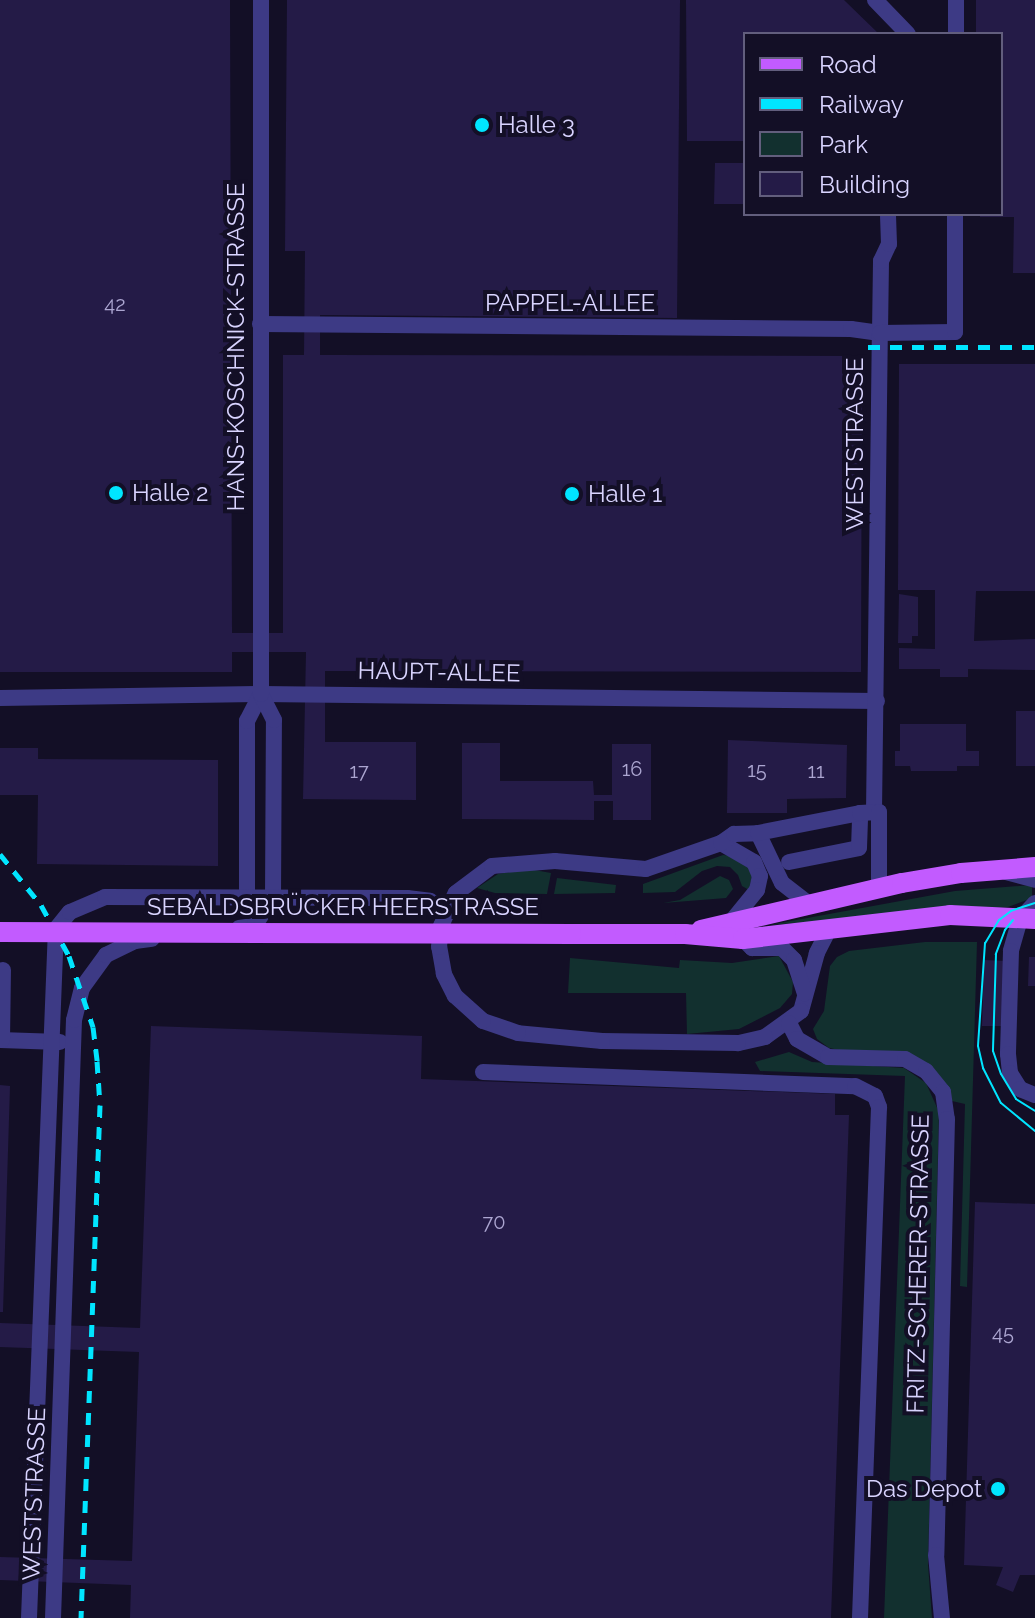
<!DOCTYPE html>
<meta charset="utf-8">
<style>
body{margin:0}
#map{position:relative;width:1035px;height:1618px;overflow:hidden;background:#130f26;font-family:Raleway,sans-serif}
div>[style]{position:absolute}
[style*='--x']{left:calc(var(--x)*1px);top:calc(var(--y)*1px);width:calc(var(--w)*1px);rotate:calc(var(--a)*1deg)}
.green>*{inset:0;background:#12302f}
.building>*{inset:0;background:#241b47}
.minor>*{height:16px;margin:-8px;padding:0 8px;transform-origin:8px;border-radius:8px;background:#3d3a85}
.major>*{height:20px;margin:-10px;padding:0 10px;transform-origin:10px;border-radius:10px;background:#c25bff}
.tram>*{height:2px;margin:-1px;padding:0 1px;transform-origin:1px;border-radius:1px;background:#00e5ff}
.rail>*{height:5px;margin-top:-2.5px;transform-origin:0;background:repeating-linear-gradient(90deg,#00e5ff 0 12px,transparent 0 22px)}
.major-bridge>*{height:20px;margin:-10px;padding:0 10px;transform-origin:10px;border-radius:10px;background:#c25bff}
.dots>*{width:22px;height:22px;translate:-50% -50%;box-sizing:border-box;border:4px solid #130f26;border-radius:50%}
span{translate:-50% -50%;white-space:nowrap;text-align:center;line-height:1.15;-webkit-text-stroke:8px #130f26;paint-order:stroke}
.number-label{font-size:20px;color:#aca6d1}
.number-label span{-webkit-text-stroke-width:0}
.poi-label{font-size:24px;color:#d9d4ff}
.left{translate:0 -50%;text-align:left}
.right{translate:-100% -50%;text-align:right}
.street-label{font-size:24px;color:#d9d4ff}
.legend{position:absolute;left:743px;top:32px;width:260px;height:184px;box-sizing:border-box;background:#130f26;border:2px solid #625e7d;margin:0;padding:10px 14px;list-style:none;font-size:24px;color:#d9d4ff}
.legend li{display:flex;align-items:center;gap:16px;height:40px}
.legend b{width:40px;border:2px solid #625e7d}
</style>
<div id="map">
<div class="green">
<i style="clip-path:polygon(723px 855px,733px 856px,746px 864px,752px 876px,749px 890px,742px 886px,738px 875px,730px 867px,717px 866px,702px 871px,675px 892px,643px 893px,643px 884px)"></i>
<i style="clip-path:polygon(529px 869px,551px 873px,547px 894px,495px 893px,477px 888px,498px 874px)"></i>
<i style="clip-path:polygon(720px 876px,729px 880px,733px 889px,726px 898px,663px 903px,680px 900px)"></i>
<i style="clip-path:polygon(557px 878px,616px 885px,615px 893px,554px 894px)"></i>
<i style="clip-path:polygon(1032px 885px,1032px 898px,1008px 907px,769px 925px,955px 891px)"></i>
<i style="clip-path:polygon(925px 942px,977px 942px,967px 1287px,960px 1286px,965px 1104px,952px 1101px,933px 1068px,829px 1048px,817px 1039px,813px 1029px,824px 1011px,830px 966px,837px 957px,849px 951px)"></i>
<i style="clip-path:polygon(779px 956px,793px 982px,792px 994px,780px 1008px,739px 1029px,687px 1034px,686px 993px,568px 993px,570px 958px,679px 968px,680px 960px,732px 963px)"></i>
<i style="clip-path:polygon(789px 1052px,812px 1062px,904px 1068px,926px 1083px,939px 1112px,928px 1564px,932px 1618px,884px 1618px,905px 1076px,760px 1071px,755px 1062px)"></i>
</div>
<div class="building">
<i style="clip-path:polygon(0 0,230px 0,232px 633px,283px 633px,283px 355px,304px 355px,305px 251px,285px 251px,287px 0,680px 0,677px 318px,320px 315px,320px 355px,862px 356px,861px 672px,325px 671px,325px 742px,416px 742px,416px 800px,303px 799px,306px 652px,232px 652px,232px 672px,0 672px)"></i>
<i style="clip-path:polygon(686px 0,844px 0,879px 34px,745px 34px,745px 141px,687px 141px)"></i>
<i style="clip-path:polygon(976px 0,1035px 0,1035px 273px,1013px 273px,1014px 217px,980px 217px,980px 214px,1001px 214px,1001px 34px,976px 34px)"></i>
<i style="clip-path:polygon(715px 163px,745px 163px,745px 204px,714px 204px)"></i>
<i style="clip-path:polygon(899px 364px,1035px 364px,1035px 591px,976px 591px,974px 641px,1035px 639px,1035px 670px,968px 669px,968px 677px,940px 677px,940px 669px,899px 669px,899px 648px,935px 649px,935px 590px,898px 590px)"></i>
<i style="clip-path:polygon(899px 594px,918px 597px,918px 636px,912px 636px,912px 643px,898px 643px)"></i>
<i style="clip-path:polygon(1016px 711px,1035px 711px,1035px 766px,1016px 766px)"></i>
<i style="clip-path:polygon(900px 724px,966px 724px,966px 751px,979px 751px,979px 766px,957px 766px,957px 771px,911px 771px,910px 766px,895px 766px,895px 751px,900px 751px)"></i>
<i style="clip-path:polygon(728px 740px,847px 745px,846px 798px,787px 799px,787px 813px,727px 813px)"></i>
<i style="clip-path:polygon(462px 743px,500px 743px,500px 781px,593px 781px,594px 795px,612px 795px,612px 744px,651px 744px,651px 820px,613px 820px,613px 801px,594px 801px,594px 820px,462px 819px)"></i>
<i style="clip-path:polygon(0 748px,38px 748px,38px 759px,218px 760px,218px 866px,37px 864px,38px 795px,0 795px)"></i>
<i style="clip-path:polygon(1029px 957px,1035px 957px,1035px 986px,1028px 986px)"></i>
<i style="clip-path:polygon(984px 960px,1007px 961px,1005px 1026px,982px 1026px)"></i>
<i style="clip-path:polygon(151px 1026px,422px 1036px,421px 1079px,835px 1094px,835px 1115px,849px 1115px,831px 1618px,130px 1618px,131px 1585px,0 1580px,0 1557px,132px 1561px,139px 1352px,0 1347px,0 1323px,140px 1328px)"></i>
<i style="clip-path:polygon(0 1085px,10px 1086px,3px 1312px,0 1312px)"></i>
<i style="clip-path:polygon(975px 1202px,1035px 1204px,1035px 1575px,1020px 1575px,1013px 1592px,996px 1585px,1003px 1567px,964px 1565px)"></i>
</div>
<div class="minor">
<i style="--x:875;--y:0;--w:47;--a:45.9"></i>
<i style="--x:956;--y:34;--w:34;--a:-90"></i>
<i style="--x:260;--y:324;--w:591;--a:0.48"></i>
<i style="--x:851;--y:329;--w:29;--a:8"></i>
<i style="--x:880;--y:333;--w:72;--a:-89.2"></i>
<i style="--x:881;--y:261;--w:19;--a:-65"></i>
<i style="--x:889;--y:244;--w:30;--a:-92"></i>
<i style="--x:0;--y:698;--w:261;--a:-0.9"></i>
<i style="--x:261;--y:694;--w:616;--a:0.65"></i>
<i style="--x:874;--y:812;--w:479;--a:-89.3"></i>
<i style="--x:880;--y:333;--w:75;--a:-0.8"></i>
<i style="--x:955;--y:332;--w:118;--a:-90"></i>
<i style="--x:758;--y:833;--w:55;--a:64.4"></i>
<i style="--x:782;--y:883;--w:36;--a:38"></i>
<i style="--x:721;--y:843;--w:38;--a:30"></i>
<i style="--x:754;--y:862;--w:15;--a:67"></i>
<i style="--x:760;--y:876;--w:14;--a:102"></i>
<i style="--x:757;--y:890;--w:41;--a:129.1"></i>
<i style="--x:789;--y:862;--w:71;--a:-11.3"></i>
<i style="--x:859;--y:848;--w:35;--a:-88"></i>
<i style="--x:1006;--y:872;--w:30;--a:15"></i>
<i style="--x:247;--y:898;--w:177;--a:-90"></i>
<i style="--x:247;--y:721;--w:30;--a:-63"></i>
<i style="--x:1035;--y:903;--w:22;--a:133"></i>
<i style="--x:1020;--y:919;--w:33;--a:106"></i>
<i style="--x:1011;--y:951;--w:103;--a:91.7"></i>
<i style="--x:1008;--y:1054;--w:19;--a:84"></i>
<i style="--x:1010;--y:1073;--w:19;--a:58"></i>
<i style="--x:1020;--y:1089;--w:16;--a:22"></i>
<i style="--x:239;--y:928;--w:15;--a:-8"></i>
<i style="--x:254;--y:926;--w:34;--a:-56"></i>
<i style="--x:273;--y:898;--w:178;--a:-89.7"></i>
<i style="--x:274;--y:720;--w:29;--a:-117"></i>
<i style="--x:261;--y:694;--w:694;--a:-90"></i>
<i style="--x:828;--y:931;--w:25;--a:117"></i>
<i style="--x:817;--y:953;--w:60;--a:105.4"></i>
<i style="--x:801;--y:1011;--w:44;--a:144.2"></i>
<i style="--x:765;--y:1037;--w:28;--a:167"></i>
<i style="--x:738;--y:1043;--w:136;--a:-179.2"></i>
<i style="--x:602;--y:1041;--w:84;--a:-174.6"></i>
<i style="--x:518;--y:1033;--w:37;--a:-161"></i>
<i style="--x:483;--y:1021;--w:38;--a:-138"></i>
<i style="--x:455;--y:996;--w:25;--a:-117"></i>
<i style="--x:444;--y:974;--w:27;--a:-100"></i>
<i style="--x:439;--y:947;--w:21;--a:-85"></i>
<i style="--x:441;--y:926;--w:36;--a:-66"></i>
<i style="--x:456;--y:893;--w:45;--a:-36.9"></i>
<i style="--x:492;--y:866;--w:63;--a:-4.5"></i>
<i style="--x:555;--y:861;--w:91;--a:5"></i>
<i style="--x:646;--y:869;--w:79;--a:-19.1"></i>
<i style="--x:721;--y:843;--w:16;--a:-35"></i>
<i style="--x:734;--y:834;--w:24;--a:-2"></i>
<i style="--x:758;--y:833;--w:104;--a:-11.1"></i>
<i style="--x:860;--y:813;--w:19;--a:-3"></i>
<i style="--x:879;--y:812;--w:77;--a:90"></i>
<i style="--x:743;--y:939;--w:13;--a:45"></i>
<i style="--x:752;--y:948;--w:30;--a:0"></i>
<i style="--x:782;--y:948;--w:17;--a:45"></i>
<i style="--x:794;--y:960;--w:35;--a:72"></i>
<i style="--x:789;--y:1023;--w:18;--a:63"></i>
<i style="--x:797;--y:1039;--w:36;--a:30"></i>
<i style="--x:828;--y:1057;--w:77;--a:1.5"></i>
<i style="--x:905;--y:1059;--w:24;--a:30"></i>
<i style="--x:926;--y:1071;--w:27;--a:51"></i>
<i style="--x:943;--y:1092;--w:27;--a:82"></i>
<i style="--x:947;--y:1119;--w:436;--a:91.4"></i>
<i style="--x:936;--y:1555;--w:63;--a:84.6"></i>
<i style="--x:0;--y:1040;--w:60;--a:1.9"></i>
<i style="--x:2;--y:1040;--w:70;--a:-89.2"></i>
<i style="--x:483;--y:1072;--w:372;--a:2.2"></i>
<i style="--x:855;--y:1086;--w:22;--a:27"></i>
<i style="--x:875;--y:1096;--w:12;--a:70"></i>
<i style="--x:879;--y:1107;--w:511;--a:92.13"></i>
<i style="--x:29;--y:1618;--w:690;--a:-87.76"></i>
<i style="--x:56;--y:929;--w:22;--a:-51"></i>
<i style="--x:70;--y:912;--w:38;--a:-23"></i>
<i style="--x:105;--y:897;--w:302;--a:0.2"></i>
<i style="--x:407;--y:898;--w:23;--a:7"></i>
<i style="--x:430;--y:901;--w:18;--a:29"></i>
<i style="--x:53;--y:1618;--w:598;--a:-87.99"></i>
<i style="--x:74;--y:1020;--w:33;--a:-76"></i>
<i style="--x:82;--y:988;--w:41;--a:-54"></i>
<i style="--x:106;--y:955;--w:32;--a:-26"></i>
<i style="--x:135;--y:941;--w:17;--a:-7"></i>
</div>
<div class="major">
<i style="--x:701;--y:930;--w:206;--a:-13.2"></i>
<i style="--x:902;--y:883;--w:60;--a:-9.6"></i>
<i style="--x:961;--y:873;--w:74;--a:-4.6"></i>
<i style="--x:571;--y:934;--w:114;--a:0"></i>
<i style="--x:685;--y:934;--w:58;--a:4.9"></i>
<i style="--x:743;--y:939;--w:208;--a:-6.6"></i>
<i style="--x:950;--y:915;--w:85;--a:2.7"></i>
</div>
<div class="tram">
<i style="--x:1035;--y:903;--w:25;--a:162"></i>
<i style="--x:1011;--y:911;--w:15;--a:143"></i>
<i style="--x:999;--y:920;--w:27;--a:121"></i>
<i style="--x:985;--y:943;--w:103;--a:93.9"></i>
<i style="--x:978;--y:1046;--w:23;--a:77"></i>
<i style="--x:983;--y:1068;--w:39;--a:63"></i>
<i style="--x:1001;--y:1103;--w:44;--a:39.5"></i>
<i style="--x:1013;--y:920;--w:13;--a:129"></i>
<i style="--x:1005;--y:930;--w:26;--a:111"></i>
<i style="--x:996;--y:954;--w:97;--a:91.8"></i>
<i style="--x:993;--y:1051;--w:24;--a:71"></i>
<i style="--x:1001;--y:1074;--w:29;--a:59"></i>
<i style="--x:1016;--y:1099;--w:22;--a:32"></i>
</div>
<div class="rail">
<i style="--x:868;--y:347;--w:167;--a:0"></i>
<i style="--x:0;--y:854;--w:65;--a:51.2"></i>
<i style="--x:41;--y:905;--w:58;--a:61.2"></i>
<i style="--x:69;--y:956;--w:75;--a:71.3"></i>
<i style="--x:93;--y:1027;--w:34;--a:83"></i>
<i style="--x:97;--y:1061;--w:44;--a:86.1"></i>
<i style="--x:100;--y:1105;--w:513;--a:92.12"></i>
</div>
<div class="major-bridge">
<i style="--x:0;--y:932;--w:571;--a:0.2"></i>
</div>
<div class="dots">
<i style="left:482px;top:125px;background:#00e5ff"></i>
<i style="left:116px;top:493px;background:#00e5ff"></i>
<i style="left:572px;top:494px;background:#00e5ff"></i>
<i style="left:998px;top:1489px;background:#00e5ff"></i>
</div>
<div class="number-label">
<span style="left:115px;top:304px">42</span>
<span style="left:632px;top:769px">16</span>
<span style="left:757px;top:770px">15</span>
<span style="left:359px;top:771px">17</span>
<span style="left:816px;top:771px">11</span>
<span style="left:494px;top:1222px">70</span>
<span style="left:1003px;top:1333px">45</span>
</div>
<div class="poi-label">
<span class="left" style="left:498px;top:125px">Halle 3</span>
<span class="left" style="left:132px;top:493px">Halle 2</span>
<span class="left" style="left:588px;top:494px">Halle 1</span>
<span class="right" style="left:982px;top:1489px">Das Depot</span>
</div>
<div class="street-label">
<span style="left:570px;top:303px">PAPPEL-ALLEE</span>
<span style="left:236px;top:347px;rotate:-90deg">HANS-KOSCHNICK-STRASSE</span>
<span style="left:855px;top:444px;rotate:-90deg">WESTSTRASSE</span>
<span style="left:439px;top:672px;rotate:1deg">HAUPT-ALLEE</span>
<span style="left:343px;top:907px">SEBALDSBRÜCKER HEERSTRASSE</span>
<span style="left:918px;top:1264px;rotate:-89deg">FRITZ-SCHERER-STRASSE</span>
<span style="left:34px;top:1494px;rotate:-88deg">WESTSTRASSE</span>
</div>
<ul class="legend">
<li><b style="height:10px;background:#c25bff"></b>Road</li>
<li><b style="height:10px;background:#00e5ff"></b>Railway</li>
<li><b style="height:22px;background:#12302f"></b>Park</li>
<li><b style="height:22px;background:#241b47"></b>Building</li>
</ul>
</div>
